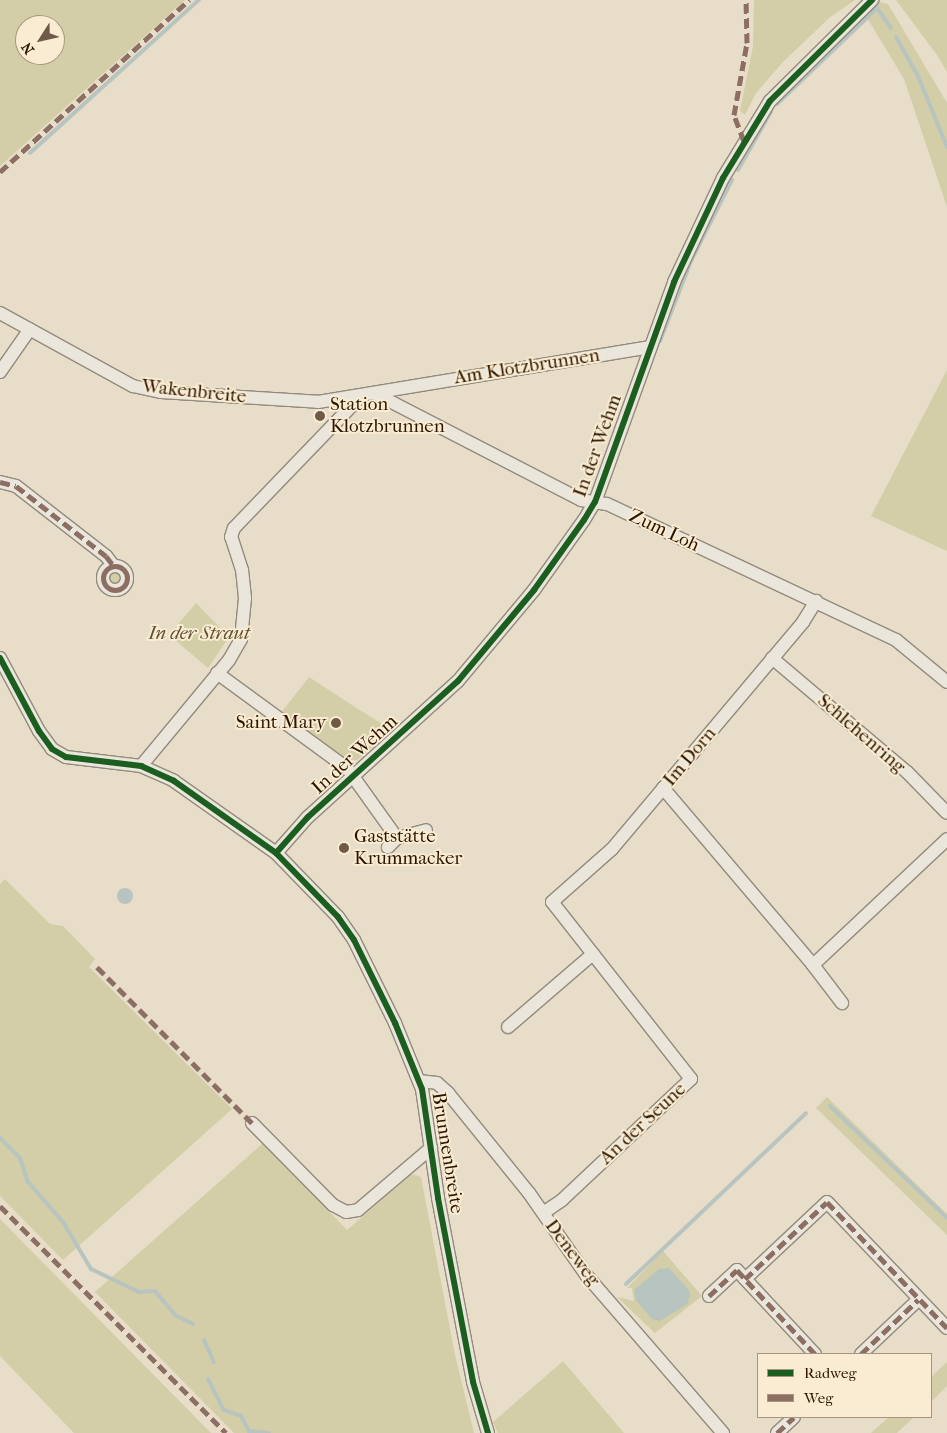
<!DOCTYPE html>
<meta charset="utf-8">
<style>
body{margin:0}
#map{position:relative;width:947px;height:1433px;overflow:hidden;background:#e8ddc8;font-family:"IM FELL French Canon",serif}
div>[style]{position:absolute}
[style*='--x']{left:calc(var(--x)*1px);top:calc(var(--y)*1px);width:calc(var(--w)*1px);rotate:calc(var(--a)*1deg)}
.green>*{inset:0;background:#d3cea7}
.round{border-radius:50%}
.water>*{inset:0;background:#b8c4c0}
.stream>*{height:4px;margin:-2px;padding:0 2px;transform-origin:2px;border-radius:2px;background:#b8c4c0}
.roads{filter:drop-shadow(1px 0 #938a7c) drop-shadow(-1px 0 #938a7c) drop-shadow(0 1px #938a7c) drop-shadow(0 -1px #938a7c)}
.minor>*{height:12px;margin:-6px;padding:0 6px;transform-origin:6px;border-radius:6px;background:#ebe6dc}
.minor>.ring{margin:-6px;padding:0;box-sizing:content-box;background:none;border:12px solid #ebe6dc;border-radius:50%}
.quiet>*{height:5px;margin-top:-2.5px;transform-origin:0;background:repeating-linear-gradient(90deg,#8d6e63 0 10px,transparent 0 15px)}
.quiet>.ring{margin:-2.5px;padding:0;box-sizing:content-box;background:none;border:5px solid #8d6e63;border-radius:50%}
.cycleway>*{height:6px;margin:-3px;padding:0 3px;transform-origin:3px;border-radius:3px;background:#1b5e20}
.dots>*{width:14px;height:14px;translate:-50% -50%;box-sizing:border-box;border:2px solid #f9ecd2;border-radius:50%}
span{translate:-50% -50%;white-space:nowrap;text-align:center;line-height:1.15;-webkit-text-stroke:4px #f9ecd2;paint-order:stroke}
.street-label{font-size:19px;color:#2c1400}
.poi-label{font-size:19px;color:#2c1400}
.left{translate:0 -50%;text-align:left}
.right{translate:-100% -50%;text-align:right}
.park-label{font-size:19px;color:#605131;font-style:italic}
.legend{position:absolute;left:757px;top:1353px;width:175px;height:65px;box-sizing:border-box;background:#f9ecd2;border:1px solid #a7967e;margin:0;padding:6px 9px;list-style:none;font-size:15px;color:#2c1400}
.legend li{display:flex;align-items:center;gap:10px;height:25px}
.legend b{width:25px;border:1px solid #a7967e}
.north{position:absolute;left:15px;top:15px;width:50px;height:50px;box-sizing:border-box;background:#f9ecd2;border:1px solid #a7967e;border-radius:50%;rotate:235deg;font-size:14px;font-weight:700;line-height:20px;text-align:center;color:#2c1400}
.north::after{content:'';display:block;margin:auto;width:18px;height:22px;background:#6e5a46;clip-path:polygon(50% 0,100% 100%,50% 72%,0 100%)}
</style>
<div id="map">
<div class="green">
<i style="clip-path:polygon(evenodd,0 0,185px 0,0 166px,0 0,25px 25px,55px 25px,55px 55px,25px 55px,25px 25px)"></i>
<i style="clip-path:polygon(754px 0,855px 0,829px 18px,783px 62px,756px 93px,745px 115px,740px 111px,753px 46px)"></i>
<i style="clip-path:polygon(896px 0,947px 0,947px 72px,937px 55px)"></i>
<i style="clip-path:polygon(879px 2px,888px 4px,947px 103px,947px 207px,904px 79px,866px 16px)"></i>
<i style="clip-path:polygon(947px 370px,947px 551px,871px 516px)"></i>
<i class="round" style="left:107px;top:571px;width:14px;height:14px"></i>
<i style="clip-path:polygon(196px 603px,229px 637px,208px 668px,169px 635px)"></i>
<i style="clip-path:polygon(309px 677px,358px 709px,392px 730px,357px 760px,344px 760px,281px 713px)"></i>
<i style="clip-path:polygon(5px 879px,50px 924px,63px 926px,95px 959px,89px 967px,232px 1109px,63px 1260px,0 1196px,0 884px)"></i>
<i style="clip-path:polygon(827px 1097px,947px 1214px,947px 1235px,816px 1108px)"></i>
<i style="clip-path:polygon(263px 1143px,347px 1230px,411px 1174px,421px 1177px,455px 1355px,474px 1433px,234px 1433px,95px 1292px)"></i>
<i style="clip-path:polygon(0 1219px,211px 1433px,74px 1433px,0 1356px)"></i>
<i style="clip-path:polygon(663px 1251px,702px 1296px,655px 1333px,617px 1297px,634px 1301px,632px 1288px,627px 1288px)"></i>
<i style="clip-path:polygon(563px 1361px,624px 1433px,498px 1433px,493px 1422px)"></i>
<i style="clip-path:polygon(947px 1362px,947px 1386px,931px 1402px,931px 1377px)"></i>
<i style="clip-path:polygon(889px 1417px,914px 1417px,897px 1433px,871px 1433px)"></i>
</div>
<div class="water">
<i class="round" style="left:117px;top:888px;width:16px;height:16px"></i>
<i style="clip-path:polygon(669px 1268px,689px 1290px,690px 1297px,687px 1304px,660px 1321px,652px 1319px,636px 1300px,634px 1290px,659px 1269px)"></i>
</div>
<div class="stream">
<i style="--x:896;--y:37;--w:45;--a:60.6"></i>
<i style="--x:918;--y:76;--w:77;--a:67.8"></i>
<i style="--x:777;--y:104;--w:139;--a:-43.8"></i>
<i style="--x:877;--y:8;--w:24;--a:55"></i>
<i style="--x:30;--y:153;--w:228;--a:-42.2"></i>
<i style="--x:738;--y:170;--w:67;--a:-60.4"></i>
<i style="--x:660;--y:341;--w:86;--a:-68.8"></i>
<i style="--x:691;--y:261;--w:91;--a:-63.2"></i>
<i style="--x:830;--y:1106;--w:162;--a:43.7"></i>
<i style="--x:0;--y:1138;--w:28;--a:45"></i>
<i style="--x:20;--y:1158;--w:25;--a:72"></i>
<i style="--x:28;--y:1182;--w:53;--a:48.8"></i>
<i style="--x:63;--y:1222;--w:55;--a:59.2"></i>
<i style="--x:91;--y:1269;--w:53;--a:25.6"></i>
<i style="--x:139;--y:1292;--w:16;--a:-4"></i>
<i style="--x:155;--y:1291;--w:31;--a:50"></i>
<i style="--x:175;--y:1315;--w:20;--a:27"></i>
<i style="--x:626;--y:1284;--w:248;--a:-43.5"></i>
<i style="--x:204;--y:1340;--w:24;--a:66"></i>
<i style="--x:208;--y:1379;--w:35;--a:63"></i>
<i style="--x:224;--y:1410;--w:18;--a:19"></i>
<i style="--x:241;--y:1416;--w:17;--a:62"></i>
<i style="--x:249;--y:1431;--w:20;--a:6"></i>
</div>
<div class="roads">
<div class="minor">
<i style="--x:0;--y:313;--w:152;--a:28.8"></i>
<i style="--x:133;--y:386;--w:29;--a:12"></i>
<i style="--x:161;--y:392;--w:157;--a:3.6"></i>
<i style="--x:318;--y:402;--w:337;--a:-9.4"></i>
<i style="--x:0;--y:372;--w:52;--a:-55.1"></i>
<i style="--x:374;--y:393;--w:233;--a:27.3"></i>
<i style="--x:581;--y:500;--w:26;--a:9"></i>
<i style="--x:607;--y:504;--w:319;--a:25.2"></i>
<i style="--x:896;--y:640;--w:66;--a:39.5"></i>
<i style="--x:0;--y:482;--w:16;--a:14"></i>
<i style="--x:16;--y:486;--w:114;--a:37.9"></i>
<i style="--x:106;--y:556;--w:11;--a:52"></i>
<i class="ring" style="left:103px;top:566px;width:12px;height:12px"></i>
<i style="--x:0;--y:658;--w:83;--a:61.9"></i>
<i style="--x:39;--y:731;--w:22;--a:54"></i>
<i style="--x:52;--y:749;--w:16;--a:30"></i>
<i style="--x:66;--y:757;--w:76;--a:6.8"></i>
<i style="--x:141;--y:766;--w:36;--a:24"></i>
<i style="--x:174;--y:781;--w:125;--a:35.2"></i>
<i style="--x:276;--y:853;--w:89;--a:45.9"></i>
<i style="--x:338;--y:917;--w:28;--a:55"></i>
<i style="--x:354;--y:940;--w:93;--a:63.7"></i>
<i style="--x:395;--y:1023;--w:71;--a:67.8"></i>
<i style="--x:422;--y:1089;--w:110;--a:81.6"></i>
<i style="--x:438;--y:1198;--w:187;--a:79.2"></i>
<i style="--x:473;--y:1382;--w:53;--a:73.6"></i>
<i style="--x:772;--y:658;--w:177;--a:40.2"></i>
<i style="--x:907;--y:772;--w:57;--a:45.7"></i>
<i style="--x:217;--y:673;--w:161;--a:36.2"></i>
<i style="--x:347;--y:768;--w:86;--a:54.5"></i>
<i style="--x:397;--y:838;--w:13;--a:135"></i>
<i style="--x:141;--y:766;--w:138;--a:-50.3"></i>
<i style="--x:229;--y:660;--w:24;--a:-60"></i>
<i style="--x:241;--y:639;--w:41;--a:-84.4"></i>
<i style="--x:245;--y:598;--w:28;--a:-96"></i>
<i style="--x:242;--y:570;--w:35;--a:-108"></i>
<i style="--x:231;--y:537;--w:9;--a:-72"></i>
<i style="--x:234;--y:528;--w:180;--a:-46.1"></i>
<i style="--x:663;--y:788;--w:232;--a:49.7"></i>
<i style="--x:813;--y:965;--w:184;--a:-43.2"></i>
<i style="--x:397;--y:838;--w:30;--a:-15"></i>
<i style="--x:276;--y:853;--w:48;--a:-48.4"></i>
<i style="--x:308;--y:817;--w:202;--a:-42.2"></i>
<i style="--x:458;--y:681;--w:119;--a:-50.1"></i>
<i style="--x:534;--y:590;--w:86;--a:-54.5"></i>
<i style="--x:584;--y:520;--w:21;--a:-59"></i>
<i style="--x:595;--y:502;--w:234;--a:-70.2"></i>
<i style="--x:674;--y:282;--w:115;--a:-64.8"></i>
<i style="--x:723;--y:178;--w:90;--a:-58.6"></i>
<i style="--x:770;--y:101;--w:144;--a:-44.7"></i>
<i style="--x:813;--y:965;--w:48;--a:52.7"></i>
<i style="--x:508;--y:1027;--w:112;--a:-40.7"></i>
<i style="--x:419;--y:1081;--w:18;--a:6"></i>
<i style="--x:437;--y:1083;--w:15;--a:42"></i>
<i style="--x:448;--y:1093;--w:129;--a:51"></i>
<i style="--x:529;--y:1193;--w:101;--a:55.1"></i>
<i style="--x:587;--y:1276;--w:208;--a:49.1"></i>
<i style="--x:252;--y:1123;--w:115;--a:45.4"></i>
<i style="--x:333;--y:1205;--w:15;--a:28"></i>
<i style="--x:346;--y:1212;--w:12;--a:-9"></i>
<i style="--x:358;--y:1210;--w:96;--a:-40.3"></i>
<i style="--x:543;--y:1213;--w:23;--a:-34"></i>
<i style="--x:562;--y:1200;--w:177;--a:-43.2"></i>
<i style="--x:691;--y:1079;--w:225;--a:-128.1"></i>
<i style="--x:552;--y:902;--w:80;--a:-41.5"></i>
<i style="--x:612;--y:849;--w:297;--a:-49.9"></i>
<i style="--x:803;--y:622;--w:25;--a:-58"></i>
<i style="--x:709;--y:1296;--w:38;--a:-43"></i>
<i style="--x:737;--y:1270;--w:12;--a:48"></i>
<i style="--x:815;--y:1354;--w:103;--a:-133"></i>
<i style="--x:745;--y:1279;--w:112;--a:-43.2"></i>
<i style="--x:827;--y:1202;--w:174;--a:46.4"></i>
<i style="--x:861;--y:1354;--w:79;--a:-43.5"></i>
<i style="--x:777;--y:1433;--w:23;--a:-43"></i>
</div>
</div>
<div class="quiet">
<i style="--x:744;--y:141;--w:28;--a:-111"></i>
<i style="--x:734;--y:115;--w:73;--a:-79.8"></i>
<i style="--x:747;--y:43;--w:43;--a:-91.3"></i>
<i style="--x:0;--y:172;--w:256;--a:-42.3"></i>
<i style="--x:0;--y:482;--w:16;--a:14"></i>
<i style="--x:16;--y:486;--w:114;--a:37.9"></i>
<i style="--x:106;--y:556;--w:11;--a:52"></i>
<i class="ring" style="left:103px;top:566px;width:19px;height:19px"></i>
<i style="--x:97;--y:967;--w:220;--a:45.2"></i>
<i style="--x:0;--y:1206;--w:320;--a:45.1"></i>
<i style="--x:709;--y:1296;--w:38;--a:-43"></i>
<i style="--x:737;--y:1270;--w:12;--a:48"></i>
<i style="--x:815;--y:1354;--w:103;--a:-133"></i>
<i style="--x:745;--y:1279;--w:112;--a:-43.2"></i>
<i style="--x:827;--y:1202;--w:174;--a:46.4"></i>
<i style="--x:861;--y:1354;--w:79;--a:-43.5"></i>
<i style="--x:777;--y:1433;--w:23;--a:-43"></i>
</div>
<div class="cycleway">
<i style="--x:0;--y:658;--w:83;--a:61.9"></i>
<i style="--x:39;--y:731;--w:22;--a:54"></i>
<i style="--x:52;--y:749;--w:16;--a:30"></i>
<i style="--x:66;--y:757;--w:76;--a:6.8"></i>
<i style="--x:141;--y:766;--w:36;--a:24"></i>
<i style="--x:174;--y:781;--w:125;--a:35.2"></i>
<i style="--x:276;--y:853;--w:89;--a:45.9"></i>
<i style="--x:338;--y:917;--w:28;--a:55"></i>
<i style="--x:354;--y:940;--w:93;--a:63.7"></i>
<i style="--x:395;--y:1023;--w:71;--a:67.8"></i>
<i style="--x:422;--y:1089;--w:110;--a:81.6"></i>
<i style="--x:438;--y:1198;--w:187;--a:79.2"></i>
<i style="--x:473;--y:1382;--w:53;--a:73.6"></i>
<i style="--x:276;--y:853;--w:48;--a:-48.4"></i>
<i style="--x:308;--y:817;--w:202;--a:-42.2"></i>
<i style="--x:458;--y:681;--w:119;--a:-50.1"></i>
<i style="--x:534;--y:590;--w:86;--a:-54.5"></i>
<i style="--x:584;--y:520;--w:21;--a:-59"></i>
<i style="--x:595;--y:502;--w:234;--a:-70.2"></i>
<i style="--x:674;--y:282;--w:115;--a:-64.8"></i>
<i style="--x:723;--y:178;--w:90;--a:-58.6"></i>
<i style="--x:770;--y:101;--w:144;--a:-44.7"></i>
</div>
<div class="dots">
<i style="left:320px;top:416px;background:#6e5a46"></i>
<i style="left:336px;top:723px;background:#6e5a46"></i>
<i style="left:344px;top:848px;background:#6e5a46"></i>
</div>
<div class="street-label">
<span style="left:527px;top:367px;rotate:-9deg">Am Klotzbrunnen</span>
<span style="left:194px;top:392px;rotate:6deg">Wakenbreite</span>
<span style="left:598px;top:446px;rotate:-70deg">In der Wehm</span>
<span style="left:664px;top:531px;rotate:25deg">Zum Loh</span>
<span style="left:861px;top:734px;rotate:41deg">Schlehenring</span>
<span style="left:355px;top:755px;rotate:-42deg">In der Wehm</span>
<span style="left:690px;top:757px;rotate:-50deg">Im Dorn</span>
<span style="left:643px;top:1124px;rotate:-43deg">An der Seune</span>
<span style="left:447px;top:1153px;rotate:81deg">Brunnenbreite</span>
<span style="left:572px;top:1253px;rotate:53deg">Deneweg</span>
</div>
<div class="poi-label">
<span class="left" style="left:330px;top:416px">Station<br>Klotzbrunnen</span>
<span class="right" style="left:326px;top:723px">Saint Mary</span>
<span class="left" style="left:354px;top:848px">Gaststätte<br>Krummacker</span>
</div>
<div class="park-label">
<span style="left:199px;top:634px">In der Straut</span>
</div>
<ul class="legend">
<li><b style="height:6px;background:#1b5e20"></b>Radweg</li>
<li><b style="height:6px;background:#8d6e63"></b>Weg</li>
</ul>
<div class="north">N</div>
</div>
